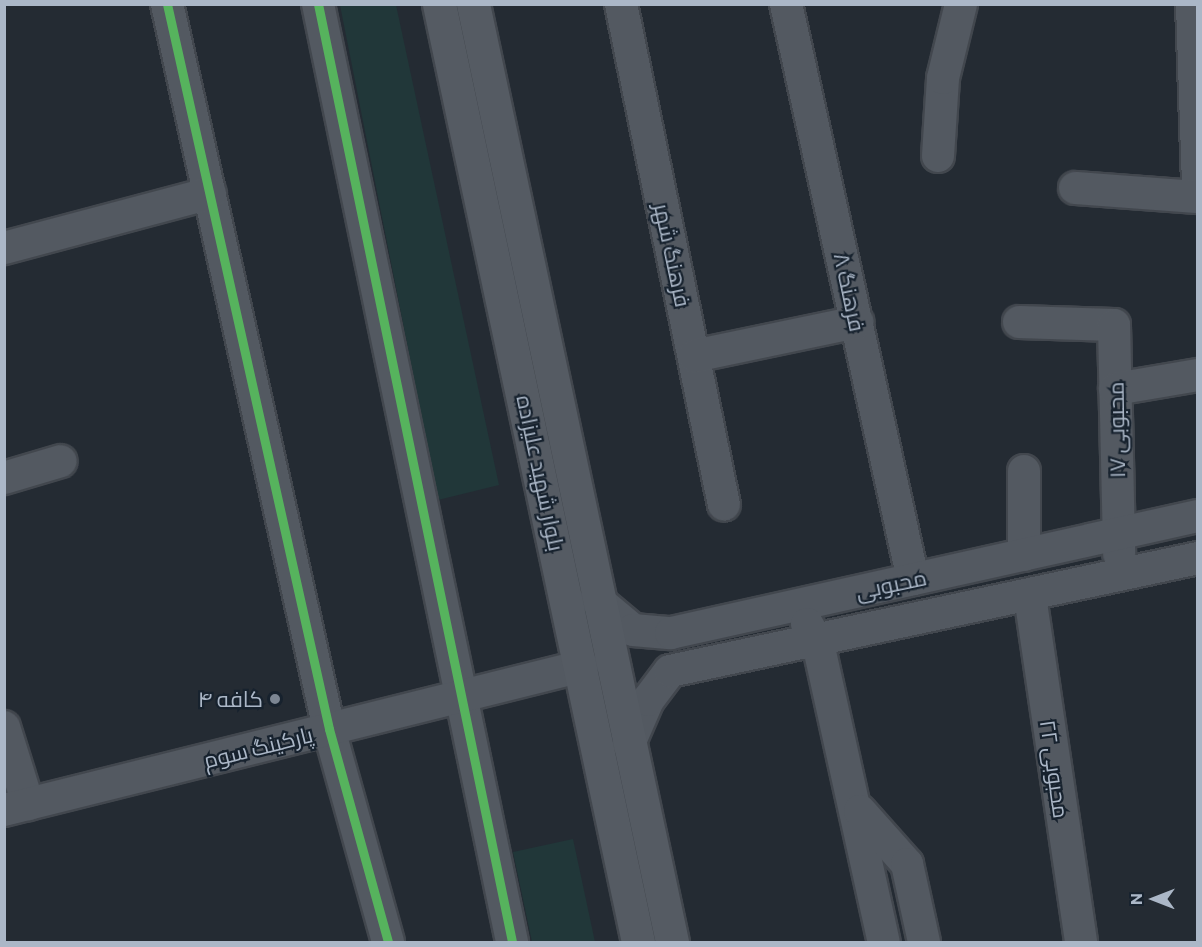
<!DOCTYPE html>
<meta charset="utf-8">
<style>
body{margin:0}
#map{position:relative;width:1202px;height:947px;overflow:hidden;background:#242b33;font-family:Commissioner,Cairo,sans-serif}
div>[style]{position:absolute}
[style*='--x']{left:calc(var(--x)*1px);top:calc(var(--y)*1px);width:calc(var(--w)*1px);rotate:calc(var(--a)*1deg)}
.green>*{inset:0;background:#213739}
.roads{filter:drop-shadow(2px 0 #42474e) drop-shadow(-2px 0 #42474e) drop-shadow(0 2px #42474e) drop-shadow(0 -2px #42474e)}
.minor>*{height:32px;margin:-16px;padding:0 16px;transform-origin:16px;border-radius:16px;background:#535961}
.major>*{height:33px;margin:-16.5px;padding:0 16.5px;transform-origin:16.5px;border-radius:16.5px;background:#555b63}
.cycleway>*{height:9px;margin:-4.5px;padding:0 4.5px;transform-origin:4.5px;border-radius:4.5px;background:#56b35d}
.dots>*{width:16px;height:16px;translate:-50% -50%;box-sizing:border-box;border:3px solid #17222e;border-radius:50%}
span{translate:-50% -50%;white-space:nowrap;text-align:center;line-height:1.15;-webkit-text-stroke:4.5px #17222e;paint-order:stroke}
.street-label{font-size:22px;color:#abb7c7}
.poi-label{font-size:22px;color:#abb7c7}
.right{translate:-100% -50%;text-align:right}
.frame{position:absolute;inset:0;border:6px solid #abb7c7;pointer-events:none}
.north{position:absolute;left:1124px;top:869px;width:60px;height:60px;-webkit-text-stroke:4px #17222e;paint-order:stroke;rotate:270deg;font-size:16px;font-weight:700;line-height:24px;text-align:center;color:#abb7c7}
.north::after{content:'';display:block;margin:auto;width:21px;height:27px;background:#abb7c7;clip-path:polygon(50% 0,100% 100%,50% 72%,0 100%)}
</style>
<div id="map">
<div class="green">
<i style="clip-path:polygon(340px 5px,396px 5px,499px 485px,438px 500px)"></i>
<i style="clip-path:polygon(573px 839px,595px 942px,532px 942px,513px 852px)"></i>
</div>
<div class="roads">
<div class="minor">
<i style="--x:167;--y:4;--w:743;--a:77.4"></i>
<i style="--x:329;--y:729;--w:221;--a:74.5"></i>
<i style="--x:318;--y:4;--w:958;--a:78.31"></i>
<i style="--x:621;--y:4;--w:511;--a:78.38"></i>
<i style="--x:786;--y:4;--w:589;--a:77.55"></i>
<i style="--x:1192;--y:4;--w:178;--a:88.1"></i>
<i style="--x:938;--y:156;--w:78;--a:-86.3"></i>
<i style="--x:943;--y:78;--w:76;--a:-76.3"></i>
<i style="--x:1075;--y:188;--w:123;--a:4.2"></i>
<i style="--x:4;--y:248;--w:213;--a:-14.9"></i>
<i style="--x:1019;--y:322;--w:95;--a:1.8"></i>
<i style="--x:1114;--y:325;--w:229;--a:88.7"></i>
<i style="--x:694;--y:356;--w:167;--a:-11.8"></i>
<i style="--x:1115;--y:389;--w:84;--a:-9.6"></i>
<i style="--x:4;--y:478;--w:59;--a:-16.6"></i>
<i style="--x:1024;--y:555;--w:84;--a:-90"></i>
<i style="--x:1030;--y:596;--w:350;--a:81.6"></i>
<i style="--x:596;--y:599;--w:48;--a:40"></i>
<i style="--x:633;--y:630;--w:38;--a:5"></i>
<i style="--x:671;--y:633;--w:540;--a:-12.52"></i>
<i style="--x:807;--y:624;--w:22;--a:60"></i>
<i style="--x:818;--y:643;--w:306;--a:77.6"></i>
<i style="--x:4;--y:727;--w:81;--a:72.7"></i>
<i style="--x:629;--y:744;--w:48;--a:-66.6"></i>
<i style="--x:648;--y:700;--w:36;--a:-53"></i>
<i style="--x:670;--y:671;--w:540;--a:-12.08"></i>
<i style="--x:4;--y:810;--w:596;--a:-13.99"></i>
<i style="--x:860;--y:811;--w:71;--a:48.4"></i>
<i style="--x:907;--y:864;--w:80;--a:77.7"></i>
</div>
<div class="major">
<i style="--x:439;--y:4;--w:959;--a:78.02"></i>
<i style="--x:473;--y:4;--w:959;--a:78.02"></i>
</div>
</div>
<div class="cycleway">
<i style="--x:167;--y:4;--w:743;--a:77.4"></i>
<i style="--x:329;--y:729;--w:221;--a:74.5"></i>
<i style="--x:318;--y:4;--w:958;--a:78.31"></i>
</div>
<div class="dots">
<i style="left:275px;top:699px;background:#7c8693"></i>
</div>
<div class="street-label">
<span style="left:673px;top:255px;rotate:78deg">فرهنگ شهر</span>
<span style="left:850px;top:292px;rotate:78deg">فرهنگ ۸</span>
<span style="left:1116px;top:430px;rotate:-91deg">محبوبی ۱۷</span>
<span style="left:541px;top:473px;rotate:78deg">بلوار شهید علیزاده</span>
<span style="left:891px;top:584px;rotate:-12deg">محبوبی</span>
<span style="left:258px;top:747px;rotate:-14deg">پارکینگ سوم</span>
<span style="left:1055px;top:769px;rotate:82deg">محبوبی ۲۲</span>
</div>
<div class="poi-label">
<span class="right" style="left:263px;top:699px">کافه ۴</span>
</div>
<div class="frame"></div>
<div class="north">N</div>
</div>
